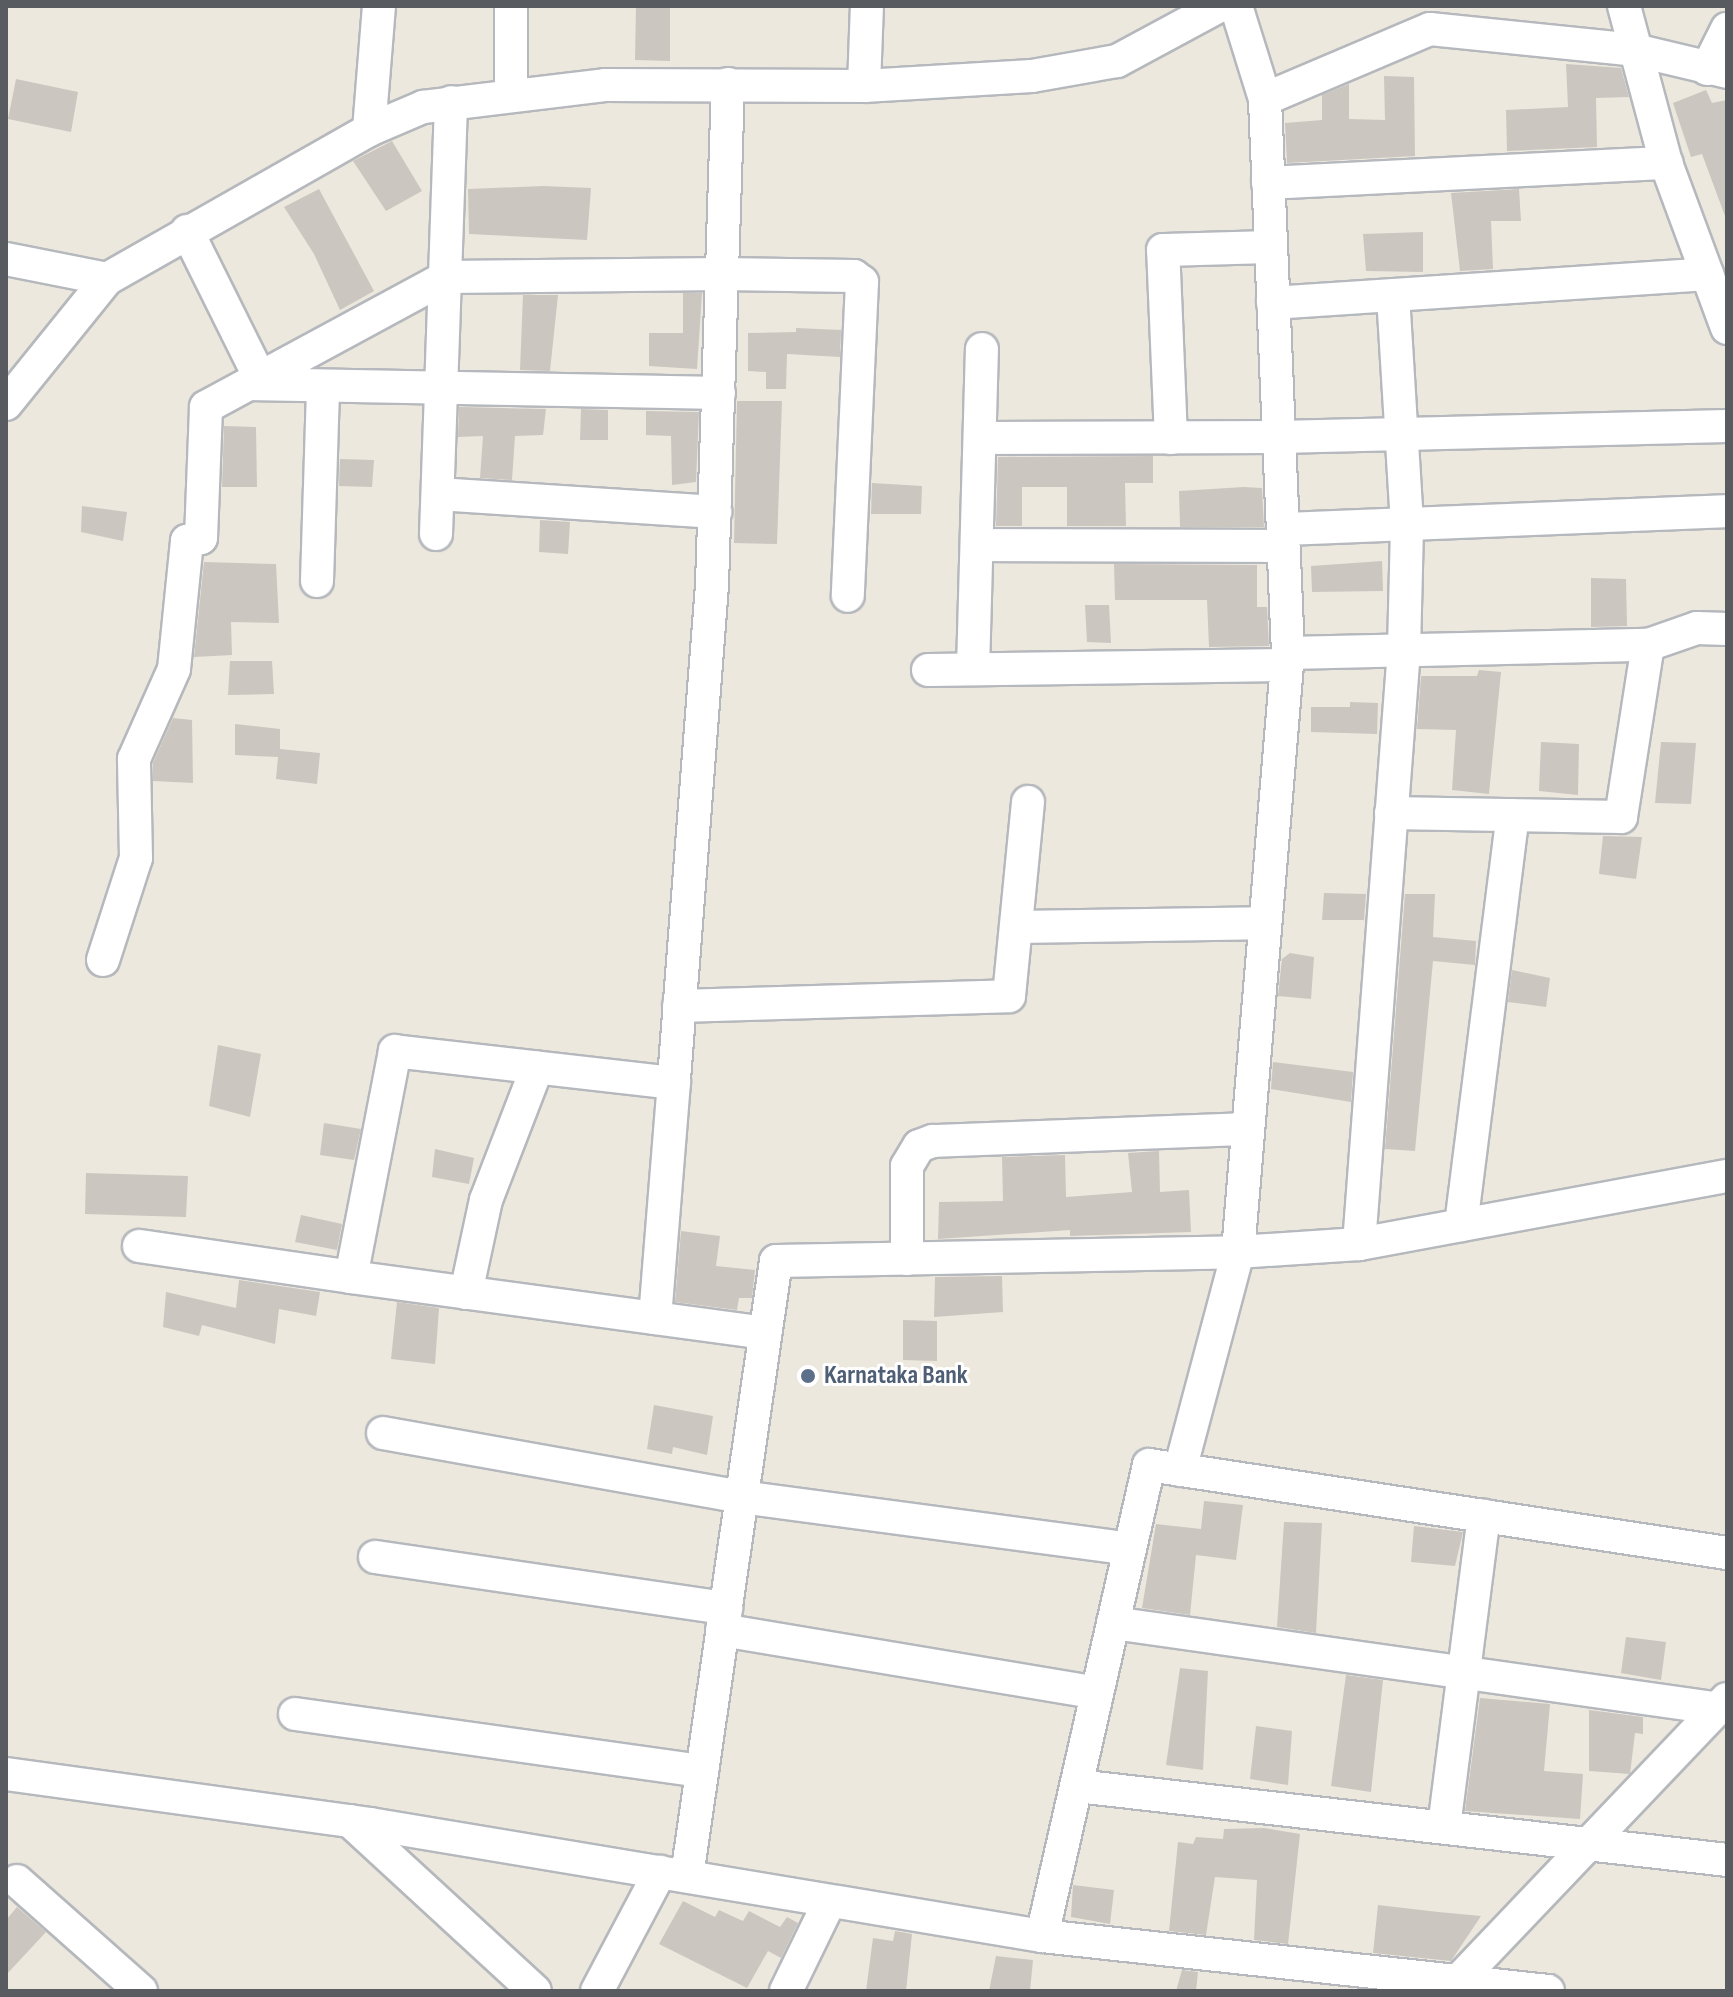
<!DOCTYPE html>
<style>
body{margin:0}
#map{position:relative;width:1733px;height:1997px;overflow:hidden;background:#ece8de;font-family:"Sofia Sans Condensed",sans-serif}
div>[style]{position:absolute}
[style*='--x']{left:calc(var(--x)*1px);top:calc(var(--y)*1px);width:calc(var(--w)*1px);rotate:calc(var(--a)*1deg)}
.building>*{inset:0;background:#cbc6c0}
.roads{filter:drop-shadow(2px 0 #b5b8bc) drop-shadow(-2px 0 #b5b8bc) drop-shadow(0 2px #b5b8bc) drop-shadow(0 -2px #b5b8bc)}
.minor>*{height:32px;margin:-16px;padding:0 16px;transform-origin:16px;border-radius:16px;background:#fff}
.dots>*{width:22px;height:22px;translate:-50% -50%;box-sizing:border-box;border:4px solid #fff;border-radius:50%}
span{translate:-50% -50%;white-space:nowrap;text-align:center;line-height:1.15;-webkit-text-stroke:6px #fff;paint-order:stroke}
.service-label{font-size:26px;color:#4e5e75;font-weight:700}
.left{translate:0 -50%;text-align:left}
.frame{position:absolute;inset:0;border:8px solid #585c60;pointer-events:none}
</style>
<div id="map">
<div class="building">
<i style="clip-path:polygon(636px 6px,670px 6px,670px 61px,635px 60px)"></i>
<i style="clip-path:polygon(1566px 64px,1621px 68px,1629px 97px,1596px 98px,1597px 147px,1507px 151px,1506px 110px,1568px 107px)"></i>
<i style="clip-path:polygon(1384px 76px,1414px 77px,1415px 156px,1287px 163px,1285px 123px,1322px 120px,1322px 95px,1349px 84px,1349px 119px,1385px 120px)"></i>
<i style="clip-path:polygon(16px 79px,78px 92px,71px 132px,8px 119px)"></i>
<i style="clip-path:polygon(1706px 90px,1712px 103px,1727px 100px,1725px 216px,1702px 154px,1691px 157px,1673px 103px)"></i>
<i style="clip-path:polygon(392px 141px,422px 191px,386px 211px,353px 161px)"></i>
<i style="clip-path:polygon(543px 186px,591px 188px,587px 240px,469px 234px,468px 189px)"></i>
<i style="clip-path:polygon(319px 189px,374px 291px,340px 310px,314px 254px,284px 207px)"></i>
<i style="clip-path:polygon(1519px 189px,1521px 221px,1491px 221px,1493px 269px,1460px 271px,1451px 193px)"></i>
<i style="clip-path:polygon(1423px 232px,1423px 272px,1366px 271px,1363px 234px)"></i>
<i style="clip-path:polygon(683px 293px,702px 293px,697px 369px,649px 366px,649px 333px,683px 333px)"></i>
<i style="clip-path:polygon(523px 295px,558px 295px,550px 371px,520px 370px)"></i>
<i style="clip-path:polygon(796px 328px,841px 330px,840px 357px,787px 354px,786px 389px,766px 389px,766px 372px,748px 371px,748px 333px,796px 332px)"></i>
<i style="clip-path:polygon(737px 401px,782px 401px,777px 544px,734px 543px)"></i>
<i style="clip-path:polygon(459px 407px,546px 409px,543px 435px,515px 436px,512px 480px,480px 478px,483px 436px,458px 437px)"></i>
<i style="clip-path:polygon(581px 409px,608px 410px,608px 440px,580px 440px)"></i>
<i style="clip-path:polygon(646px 411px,699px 412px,696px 482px,672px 485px,671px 436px,646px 435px)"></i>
<i style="clip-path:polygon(224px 426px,256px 427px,257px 487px,222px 487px)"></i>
<i style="clip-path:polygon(1153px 456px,1153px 483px,1125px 483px,1126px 526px,1067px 526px,1067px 487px,1022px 487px,1022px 526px,996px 526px,998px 457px)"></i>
<i style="clip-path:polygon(340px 459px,374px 460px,372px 487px,339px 486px)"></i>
<i style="clip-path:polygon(872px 483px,922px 486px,921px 514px,871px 514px)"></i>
<i style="clip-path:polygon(1244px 487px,1262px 488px,1264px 527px,1180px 527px,1179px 491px)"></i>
<i style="clip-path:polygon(82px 506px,127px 512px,123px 541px,81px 532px)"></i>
<i style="clip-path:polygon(540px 520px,570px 522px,568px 554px,539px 552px)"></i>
<i style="clip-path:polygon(1382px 561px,1383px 591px,1312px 592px,1311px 566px)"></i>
<i style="clip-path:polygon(204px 562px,276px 564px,279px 623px,231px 622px,232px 655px,194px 657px)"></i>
<i style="clip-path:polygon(1114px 564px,1257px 565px,1257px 607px,1267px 607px,1269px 646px,1209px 647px,1207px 600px,1115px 600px)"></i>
<i style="clip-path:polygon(1591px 578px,1626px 579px,1627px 626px,1591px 627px)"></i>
<i style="clip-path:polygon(1085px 605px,1109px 605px,1111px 643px,1087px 642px)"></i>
<i style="clip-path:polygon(230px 661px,272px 661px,274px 694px,228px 695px)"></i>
<i style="clip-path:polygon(1479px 670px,1501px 672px,1489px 794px,1452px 790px,1456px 730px,1417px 729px,1421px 676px,1477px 676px)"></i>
<i style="clip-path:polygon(1350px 702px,1378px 703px,1377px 734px,1311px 732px,1311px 707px,1350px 707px)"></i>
<i style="clip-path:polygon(173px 718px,192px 720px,193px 783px,153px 781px,153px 763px)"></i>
<i style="clip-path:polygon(235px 724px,280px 729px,280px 749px,320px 753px,317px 784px,276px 779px,278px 757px,235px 755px)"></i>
<i style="clip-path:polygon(1541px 742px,1579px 744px,1578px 795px,1539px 791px)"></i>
<i style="clip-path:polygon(1661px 742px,1696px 743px,1691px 804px,1655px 803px)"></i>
<i style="clip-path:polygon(1603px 836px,1642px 837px,1636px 879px,1599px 874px)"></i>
<i style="clip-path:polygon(1324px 893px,1366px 894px,1364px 920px,1322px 920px)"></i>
<i style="clip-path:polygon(1405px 894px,1435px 894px,1433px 937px,1476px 941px,1475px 965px,1433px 961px,1415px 1151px,1385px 1149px)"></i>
<i style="clip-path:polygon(1290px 953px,1314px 957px,1311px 999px,1278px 996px,1282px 959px)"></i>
<i style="clip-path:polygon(1512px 970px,1550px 978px,1546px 1007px,1508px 1002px)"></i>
<i style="clip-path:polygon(218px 1045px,261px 1054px,250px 1117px,209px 1106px)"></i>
<i style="clip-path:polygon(1273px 1062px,1353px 1072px,1351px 1102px,1271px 1089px)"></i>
<i style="clip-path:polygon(324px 1123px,361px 1129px,354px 1160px,320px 1155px)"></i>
<i style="clip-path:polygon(435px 1149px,474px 1158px,469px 1184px,432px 1177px)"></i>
<i style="clip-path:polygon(1159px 1151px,1160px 1192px,1189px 1190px,1191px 1232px,1070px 1236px,1070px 1230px,938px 1239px,939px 1202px,1003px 1201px,1002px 1157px,1065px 1155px,1066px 1197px,1132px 1192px,1128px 1153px)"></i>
<i style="clip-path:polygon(86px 1173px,188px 1176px,186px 1217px,85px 1214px)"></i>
<i style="clip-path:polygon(301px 1215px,342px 1224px,337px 1250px,295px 1242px)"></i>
<i style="clip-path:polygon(681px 1231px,720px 1236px,716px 1266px,755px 1270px,752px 1298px,739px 1298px,737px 1310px,675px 1302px)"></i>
<i style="clip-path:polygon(1002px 1276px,1003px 1312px,934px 1317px,935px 1277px)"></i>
<i style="clip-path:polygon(239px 1280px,320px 1292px,316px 1316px,279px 1309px,275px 1344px,202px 1325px,199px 1336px,163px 1327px,166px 1292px,236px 1308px)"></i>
<i style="clip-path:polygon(397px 1302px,439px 1308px,435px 1364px,391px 1359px)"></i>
<i style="clip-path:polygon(903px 1320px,937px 1321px,937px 1361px,903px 1360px)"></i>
<i style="clip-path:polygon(654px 1405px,713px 1416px,707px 1455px,673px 1447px,672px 1454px,647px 1449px)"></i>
<i style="clip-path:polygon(1204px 1501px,1243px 1505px,1236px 1560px,1196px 1555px,1190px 1615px,1142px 1608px,1156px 1524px,1201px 1529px)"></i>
<i style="clip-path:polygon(1284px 1522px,1322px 1523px,1316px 1633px,1277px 1627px)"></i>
<i style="clip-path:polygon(1414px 1526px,1463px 1532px,1455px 1566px,1411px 1562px)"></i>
<i style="clip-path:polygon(1626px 1637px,1666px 1642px,1661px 1680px,1621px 1673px)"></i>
<i style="clip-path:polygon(1180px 1668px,1208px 1671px,1203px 1770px,1166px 1765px)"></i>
<i style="clip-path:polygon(1346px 1675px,1383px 1680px,1371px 1792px,1331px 1786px)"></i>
<i style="clip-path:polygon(1480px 1698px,1550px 1704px,1544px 1771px,1583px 1774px,1580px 1819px,1465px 1811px)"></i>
<i style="clip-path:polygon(1589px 1710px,1643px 1717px,1643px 1734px,1635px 1733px,1630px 1774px,1589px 1771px)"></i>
<i style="clip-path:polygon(1256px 1726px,1292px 1731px,1288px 1785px,1250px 1779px)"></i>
<i style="clip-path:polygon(1264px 1828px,1300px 1834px,1288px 1944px,1254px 1940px,1257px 1880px,1215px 1877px,1206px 1935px,1169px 1931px,1178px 1842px,1193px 1844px,1196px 1837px,1223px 1839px,1224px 1829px)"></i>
<i style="clip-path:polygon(1073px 1885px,1114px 1890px,1110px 1924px,1071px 1917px)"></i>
<i style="clip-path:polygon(683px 1901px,715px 1917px,719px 1910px,743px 1921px,749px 1911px,780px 1927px,787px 1917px,798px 1923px,781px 1958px,768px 1951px,747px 1988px,659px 1944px)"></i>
<i style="clip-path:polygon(1378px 1905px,1438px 1912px,1481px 1916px,1451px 1961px,1373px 1953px)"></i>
<i style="clip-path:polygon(17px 1907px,46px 1932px,6px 1975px,6px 1920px)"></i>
<i style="clip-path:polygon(895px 1931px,912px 1934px,906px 1991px,866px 1991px,873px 1938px,893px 1941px)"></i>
<i style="clip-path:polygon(996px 1956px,1033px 1960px,1030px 1991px,989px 1991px)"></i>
<i style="clip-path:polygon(1182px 1970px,1198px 1972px,1196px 1991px,1176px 1991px)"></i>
</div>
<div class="roads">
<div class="minor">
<i style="--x:511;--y:6;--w:89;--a:90"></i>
<i style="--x:1624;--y:6;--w:163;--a:75"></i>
<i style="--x:1666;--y:163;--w:176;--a:69.7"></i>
<i style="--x:1707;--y:69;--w:45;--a:-63.4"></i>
<i style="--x:728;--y:84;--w:501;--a:91.83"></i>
<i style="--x:712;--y:585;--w:499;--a:94.4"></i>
<i style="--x:674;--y:1083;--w:281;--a:-173.5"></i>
<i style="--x:395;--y:1051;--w:230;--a:101"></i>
<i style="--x:351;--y:1277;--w:418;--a:7.7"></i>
<i style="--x:864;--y:86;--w:80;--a:-87.9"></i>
<i style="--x:1265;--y:99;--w:179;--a:-23"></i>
<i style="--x:1430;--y:29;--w:206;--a:5.8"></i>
<i style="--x:1635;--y:50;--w:95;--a:13.4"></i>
<i style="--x:369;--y:130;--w:124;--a:-85.4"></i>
<i style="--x:1268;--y:183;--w:399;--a:-2.9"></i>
<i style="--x:187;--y:231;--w:164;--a:63.6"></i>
<i style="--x:6;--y:259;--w:103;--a:11.2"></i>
<i style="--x:1273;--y:303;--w:435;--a:-3.8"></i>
<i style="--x:251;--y:384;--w:468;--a:1.1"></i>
<i style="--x:6;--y:404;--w:161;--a:-51.1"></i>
<i style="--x:107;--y:279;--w:301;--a:-29.6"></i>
<i style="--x:369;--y:130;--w:59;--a:-23.1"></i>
<i style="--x:423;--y:107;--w:183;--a:-6.9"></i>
<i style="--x:605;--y:85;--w:259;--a:0.2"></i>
<i style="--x:864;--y:86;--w:168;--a:-3.4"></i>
<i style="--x:1032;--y:76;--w:86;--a:-10"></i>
<i style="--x:1117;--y:61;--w:116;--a:-28.3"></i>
<i style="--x:980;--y:438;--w:299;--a:-0.2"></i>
<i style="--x:1279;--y:437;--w:448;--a:-1.4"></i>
<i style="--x:1171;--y:438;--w:188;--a:-92.4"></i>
<i style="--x:1163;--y:250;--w:108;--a:-1.6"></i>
<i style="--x:438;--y:494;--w:278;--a:3.7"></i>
<i style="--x:1283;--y:529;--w:444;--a:-2.3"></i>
<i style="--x:436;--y:534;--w:432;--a:-88"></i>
<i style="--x:978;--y:545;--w:305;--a:0.2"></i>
<i style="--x:317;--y:581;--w:195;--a:-88.2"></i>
<i style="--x:1288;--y:653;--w:360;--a:-1.3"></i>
<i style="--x:1648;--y:645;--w:52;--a:-19.1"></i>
<i style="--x:1697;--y:628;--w:30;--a:2"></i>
<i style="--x:973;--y:669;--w:320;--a:-88.4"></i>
<i style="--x:928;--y:670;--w:359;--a:-0.8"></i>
<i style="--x:1391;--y:813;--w:230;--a:1"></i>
<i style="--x:1621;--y:817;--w:174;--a:-81.1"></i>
<i style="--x:1016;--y:927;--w:246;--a:-0.9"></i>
<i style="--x:103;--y:960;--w:107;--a:-72.1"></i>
<i style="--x:136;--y:858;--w:99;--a:-91.2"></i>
<i style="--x:134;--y:759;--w:98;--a:-66"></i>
<i style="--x:174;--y:669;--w:129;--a:-84.2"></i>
<i style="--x:187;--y:541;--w:14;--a:-12"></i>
<i style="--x:201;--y:538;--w:131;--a:-87.8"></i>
<i style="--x:206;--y:407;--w:273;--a:-28.4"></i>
<i style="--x:446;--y:277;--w:276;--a:-0.6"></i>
<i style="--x:722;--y:274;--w:132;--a:0.9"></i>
<i style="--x:854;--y:276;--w:10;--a:37"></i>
<i style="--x:862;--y:282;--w:314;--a:92.6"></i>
<i style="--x:679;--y:1006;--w:330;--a:-1.7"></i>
<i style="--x:1009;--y:996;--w:195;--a:-84.4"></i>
<i style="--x:1461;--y:1225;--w:413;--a:-82.8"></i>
<i style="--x:1359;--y:1244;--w:596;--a:-85.67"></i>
<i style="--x:1404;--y:650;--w:126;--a:-88.6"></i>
<i style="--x:1407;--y:524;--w:229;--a:-93.5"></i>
<i style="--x:139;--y:1246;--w:214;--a:8.3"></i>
<i style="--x:907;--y:1259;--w:93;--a:-90"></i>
<i style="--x:907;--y:1166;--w:23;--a:-59"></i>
<i style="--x:919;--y:1146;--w:15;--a:-20"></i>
<i style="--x:933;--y:1141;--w:313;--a:-2.2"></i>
<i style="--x:466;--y:1293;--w:95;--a:-77.9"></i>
<i style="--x:486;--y:1200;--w:142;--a:-68.9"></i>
<i style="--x:655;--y:1318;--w:236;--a:-85.4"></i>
<i style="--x:383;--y:1433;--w:364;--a:10.1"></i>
<i style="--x:741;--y:1497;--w:392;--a:7.6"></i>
<i style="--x:1180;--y:1470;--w:226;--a:-75.1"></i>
<i style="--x:1238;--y:1252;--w:601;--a:-85.23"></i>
<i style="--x:1288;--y:653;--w:554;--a:-92.38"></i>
<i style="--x:1265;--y:99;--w:97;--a:-107.3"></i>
<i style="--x:375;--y:1557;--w:355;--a:8.3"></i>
<i style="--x:1113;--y:1623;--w:607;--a:8.05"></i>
<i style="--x:722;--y:1630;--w:380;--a:9.5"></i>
<i style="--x:295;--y:1714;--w:411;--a:8"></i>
<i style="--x:6;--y:1774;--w:367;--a:7.8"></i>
<i style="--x:370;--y:1824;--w:681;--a:9.46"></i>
<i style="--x:1042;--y:1936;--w:509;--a:6.2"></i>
<i style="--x:1077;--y:1786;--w:654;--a:6.49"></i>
<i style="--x:350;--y:1821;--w:251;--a:42.6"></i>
<i style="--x:1444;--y:1827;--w:314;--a:-82.7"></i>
<i style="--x:687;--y:1876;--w:621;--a:-81.77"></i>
<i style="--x:776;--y:1261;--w:462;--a:-1.1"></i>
<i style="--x:1238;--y:1252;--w:121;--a:-3.8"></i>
<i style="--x:1359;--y:1244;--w:374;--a:-10.5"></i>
<i style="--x:17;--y:1881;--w:166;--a:41.6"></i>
<i style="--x:1042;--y:1936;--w:483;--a:-77.2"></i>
<i style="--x:1149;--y:1465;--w:585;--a:8.66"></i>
<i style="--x:1459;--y:1980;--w:388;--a:-46.4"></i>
<i style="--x:597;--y:1991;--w:135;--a:-62.1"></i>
<i style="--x:786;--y:1991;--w:98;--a:-64"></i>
</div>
</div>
<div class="dots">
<i style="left:808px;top:1376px;background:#5c6f8a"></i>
</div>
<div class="service-label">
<span class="left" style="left:824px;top:1376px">Karnataka Bank</span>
</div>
<div class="frame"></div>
</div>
